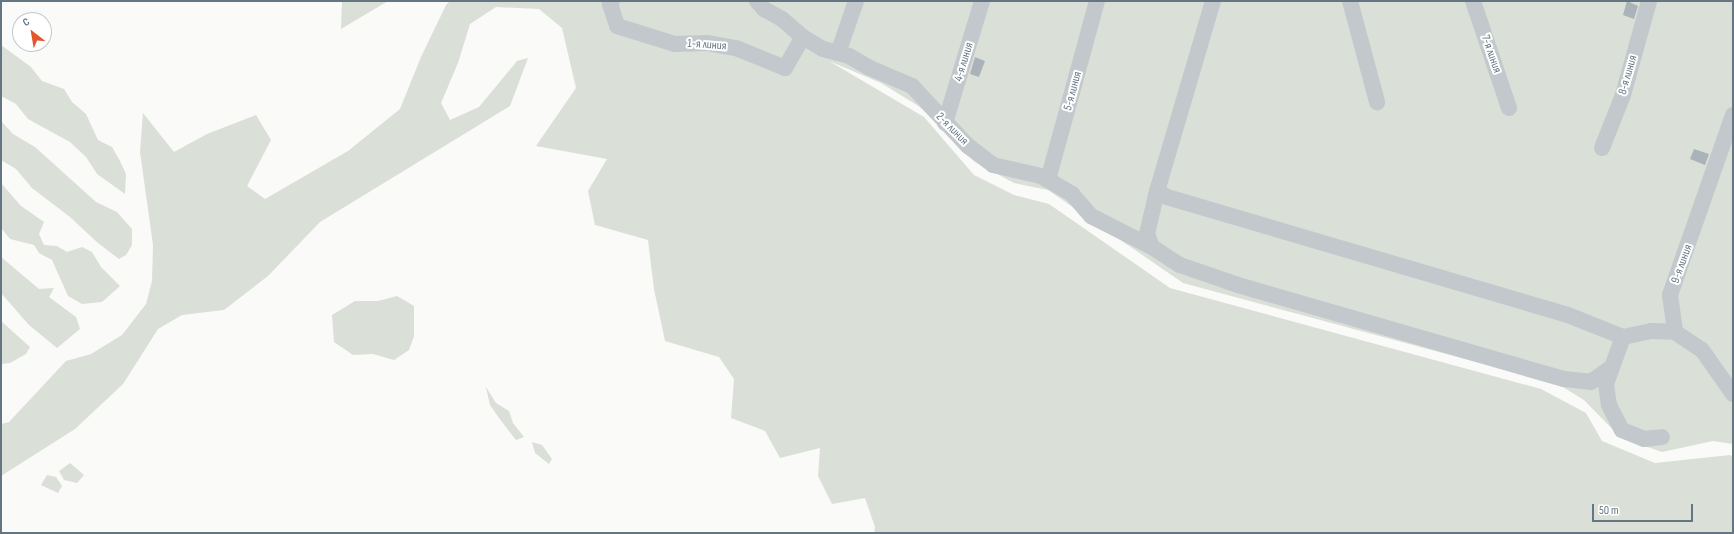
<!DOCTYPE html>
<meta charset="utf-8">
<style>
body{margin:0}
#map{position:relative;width:1734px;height:534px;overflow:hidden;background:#fafaf8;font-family:"Sofia Sans Condensed",sans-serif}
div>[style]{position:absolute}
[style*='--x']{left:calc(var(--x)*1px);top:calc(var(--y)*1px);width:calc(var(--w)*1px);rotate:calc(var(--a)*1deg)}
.green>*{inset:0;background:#dadfd7}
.building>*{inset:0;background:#aab3b9}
.minor>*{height:16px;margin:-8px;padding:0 8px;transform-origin:8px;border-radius:8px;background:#c3c8cc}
span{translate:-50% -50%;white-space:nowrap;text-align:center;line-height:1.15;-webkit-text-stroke:4px #fff;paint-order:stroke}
.street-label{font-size:12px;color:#657683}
.frame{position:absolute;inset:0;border:2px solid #657683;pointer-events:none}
.north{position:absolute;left:12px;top:12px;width:40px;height:40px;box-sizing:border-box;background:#fff;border:1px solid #c1c8cd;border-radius:50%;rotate:329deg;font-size:11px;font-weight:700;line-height:16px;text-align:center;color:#657683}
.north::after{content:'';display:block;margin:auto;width:14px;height:18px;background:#e4572e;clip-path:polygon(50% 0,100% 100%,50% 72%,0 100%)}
.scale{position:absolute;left:1592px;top:504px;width:101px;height:18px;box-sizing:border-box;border:2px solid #657683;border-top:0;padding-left:5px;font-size:12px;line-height:14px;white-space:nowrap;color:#657683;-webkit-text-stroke:3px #fff;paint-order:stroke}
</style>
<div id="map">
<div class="green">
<i style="clip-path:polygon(342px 1px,388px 1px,341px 29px)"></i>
<i style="clip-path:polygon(450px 1px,1733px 1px,1733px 444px,1713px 441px,1662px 452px,1621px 438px,1584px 400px,1558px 384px,1183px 283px,1048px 190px,1014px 183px,975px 162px,920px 107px,881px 83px,829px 61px,924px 117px,974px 175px,1014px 195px,1049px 204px,1170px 288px,1541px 389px,1586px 413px,1602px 441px,1655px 463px,1730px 455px,1733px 457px,1733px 533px,874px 533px,875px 527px,865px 498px,832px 504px,818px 476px,820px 448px,780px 458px,765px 431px,731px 418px,734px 379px,719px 357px,665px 341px,654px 289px,648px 240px,595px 225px,588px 191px,607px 159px,536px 146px,576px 88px,562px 28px,539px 9px,496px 7px,470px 24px,458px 63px,441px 103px,450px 120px,479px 107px,517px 61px,528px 58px,510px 106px,320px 222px,268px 276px,224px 310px,182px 315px,158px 329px,123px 384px,75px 429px,1px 476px,1px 424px,9px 422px,66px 361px,91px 354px,122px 335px,146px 304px,152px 281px,153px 245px,140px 152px,143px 113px,174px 152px,207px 134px,256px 115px,271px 140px,247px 186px,265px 199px,348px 151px,400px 109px,421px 57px,446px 5px)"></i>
<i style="clip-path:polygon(1px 45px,31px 67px,42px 81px,64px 89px,72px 102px,86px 114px,98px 140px,112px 147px,120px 161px,126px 174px,125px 194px,97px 174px,86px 157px,70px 142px,28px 119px,16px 104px,1px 96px)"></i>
<i style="clip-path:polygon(1px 116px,2px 122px,13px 134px,35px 147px,96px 202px,117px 212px,132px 229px,132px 245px,126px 255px,119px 259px,98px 243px,70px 217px,32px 188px,16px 169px,1px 160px)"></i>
<i style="clip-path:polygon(1px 183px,21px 206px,44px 222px,39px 234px,44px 245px,57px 246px,67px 252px,82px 247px,92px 252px,101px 267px,120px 286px,102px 302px,82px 304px,68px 296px,52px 260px,39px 253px,34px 245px,10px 239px,1px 228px)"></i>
<i style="clip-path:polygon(1px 257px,39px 289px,54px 288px,49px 297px,76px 317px,80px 329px,57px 348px,29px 325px,1px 293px)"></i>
<i style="clip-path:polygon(397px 296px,414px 306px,414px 336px,409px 350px,394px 360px,373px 354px,353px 355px,334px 342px,332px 315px,355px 301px,378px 301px)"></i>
<i style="clip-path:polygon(1px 321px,30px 347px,26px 354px,10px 363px,1px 364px)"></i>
<i style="clip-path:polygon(486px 387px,496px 403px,509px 411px,513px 423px,524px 437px,516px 440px,499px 418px,490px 405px)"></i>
<i style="clip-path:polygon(532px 442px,542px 445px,552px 459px,549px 464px,535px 453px)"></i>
<i style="clip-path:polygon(70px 463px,84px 475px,77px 483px,64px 480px,59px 471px)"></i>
<i style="clip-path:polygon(47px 475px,56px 477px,62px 486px,58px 493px,41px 485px)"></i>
</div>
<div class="building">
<i style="clip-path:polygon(1627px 1px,1638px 6px,1634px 19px,1623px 15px)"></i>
<i style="clip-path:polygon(975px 57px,985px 61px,979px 77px,970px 74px)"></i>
<i style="clip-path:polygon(1694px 149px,1709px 154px,1705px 165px,1690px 159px)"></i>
</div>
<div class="minor">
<i style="--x:612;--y:1;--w:4;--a:124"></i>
<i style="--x:610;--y:4;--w:23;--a:72"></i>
<i style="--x:617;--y:26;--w:61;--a:17.2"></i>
<i style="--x:675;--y:44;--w:32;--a:-2"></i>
<i style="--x:707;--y:43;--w:29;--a:10"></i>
<i style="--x:736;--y:48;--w:53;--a:22.2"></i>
<i style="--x:785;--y:68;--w:36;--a:-60"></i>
<i style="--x:757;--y:1;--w:11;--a:49"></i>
<i style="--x:764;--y:9;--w:21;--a:29"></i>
<i style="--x:782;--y:19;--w:28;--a:41"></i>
<i style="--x:803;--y:37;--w:23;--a:31"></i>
<i style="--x:823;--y:49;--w:27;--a:15"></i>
<i style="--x:849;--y:56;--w:24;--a:30"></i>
<i style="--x:870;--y:68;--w:46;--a:23.2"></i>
<i style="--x:912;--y:86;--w:82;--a:47"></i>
<i style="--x:968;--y:146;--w:31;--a:37"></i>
<i style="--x:993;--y:165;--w:49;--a:12.9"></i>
<i style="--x:1041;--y:176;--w:36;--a:30"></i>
<i style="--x:1072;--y:194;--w:29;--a:49"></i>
<i style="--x:1091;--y:216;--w:68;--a:26.9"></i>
<i style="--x:1213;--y:1;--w:198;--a:106.4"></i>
<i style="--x:1157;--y:191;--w:12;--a:31"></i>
<i style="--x:1167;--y:197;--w:418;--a:16.4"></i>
<i style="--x:1568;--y:315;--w:59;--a:21.8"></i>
<i style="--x:1623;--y:337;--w:29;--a:-12"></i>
<i style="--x:1651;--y:331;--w:24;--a:2"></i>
<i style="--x:1350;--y:1;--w:105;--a:75"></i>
<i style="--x:1473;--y:1;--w:113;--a:71.4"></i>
<i style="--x:838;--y:53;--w:55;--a:-70.9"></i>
<i style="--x:1733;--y:115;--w:191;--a:109.3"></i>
<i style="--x:1670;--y:295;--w:37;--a:82"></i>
<i style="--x:1675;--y:332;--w:32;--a:34"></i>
<i style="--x:1702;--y:350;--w:54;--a:54.8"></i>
<i style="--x:945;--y:123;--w:127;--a:-73.1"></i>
<i style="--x:1602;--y:148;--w:57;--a:-68.4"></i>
<i style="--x:1623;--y:95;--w:98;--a:-74.5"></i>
<i style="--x:1048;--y:180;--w:186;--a:-74.7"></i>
<i style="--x:1157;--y:191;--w:44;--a:103.1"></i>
<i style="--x:1147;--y:234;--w:14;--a:69"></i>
<i style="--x:1152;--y:247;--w:33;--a:33"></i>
<i style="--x:1180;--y:265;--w:61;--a:19"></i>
<i style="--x:1238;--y:285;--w:339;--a:16.1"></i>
<i style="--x:1564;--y:379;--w:27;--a:6"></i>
<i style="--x:1591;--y:382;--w:22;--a:-36"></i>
<i style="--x:1623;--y:337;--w:50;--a:109.9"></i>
<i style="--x:1606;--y:384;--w:21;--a:82"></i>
<i style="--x:1609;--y:405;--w:28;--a:63"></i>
<i style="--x:1622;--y:430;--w:24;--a:22"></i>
<i style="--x:1644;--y:439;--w:18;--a:-6"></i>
</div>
<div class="street-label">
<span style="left:707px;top:45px;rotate:4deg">1-я линия</span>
<span style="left:1491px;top:54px;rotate:71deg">7-я линия</span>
<span style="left:964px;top:62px;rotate:-73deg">4-я линия</span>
<span style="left:1628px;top:75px;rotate:-74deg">8-я линия</span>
<span style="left:1073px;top:91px;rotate:-75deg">5-я линия</span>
<span style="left:952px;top:129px;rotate:45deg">2-я линия</span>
<span style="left:1682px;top:264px;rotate:-70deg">9-я линия</span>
</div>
<div class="frame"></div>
<div class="north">С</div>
<div class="scale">50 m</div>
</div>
